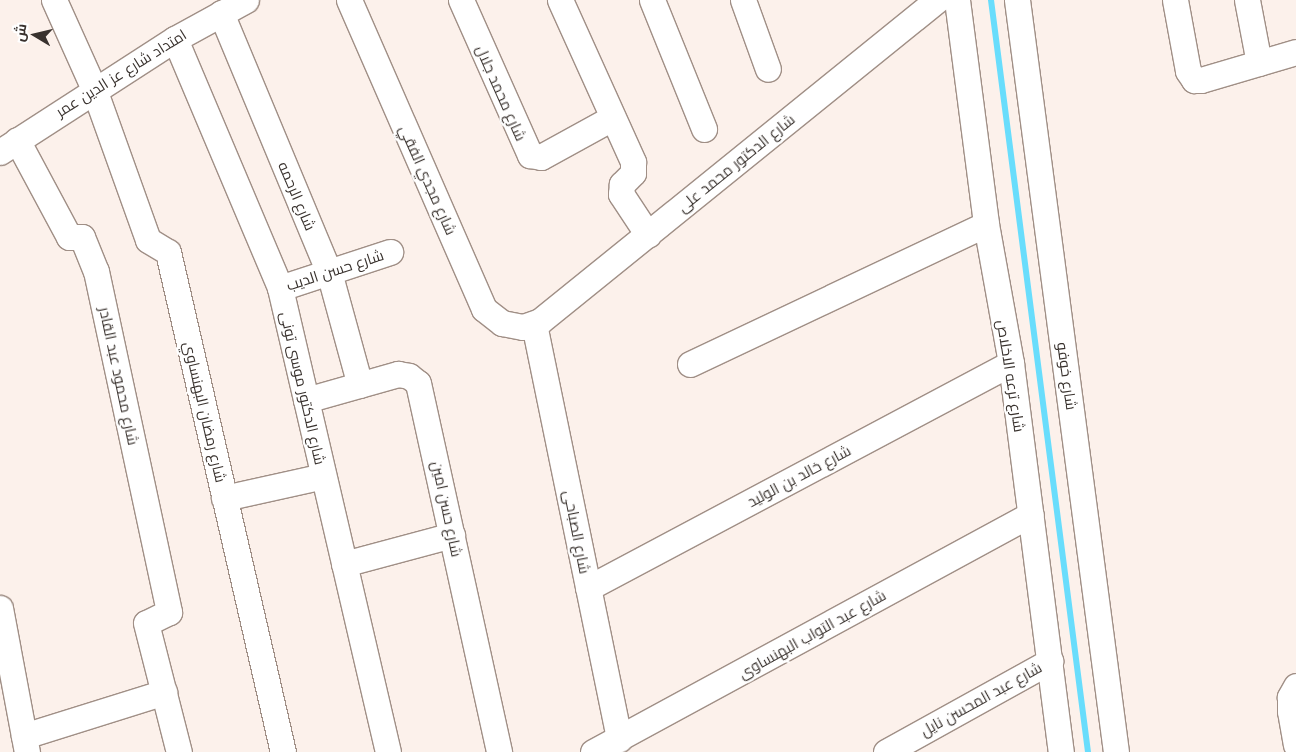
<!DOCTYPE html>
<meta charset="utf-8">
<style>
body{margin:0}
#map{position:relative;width:1296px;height:752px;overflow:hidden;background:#fcf1eb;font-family:Arial,Cairo,sans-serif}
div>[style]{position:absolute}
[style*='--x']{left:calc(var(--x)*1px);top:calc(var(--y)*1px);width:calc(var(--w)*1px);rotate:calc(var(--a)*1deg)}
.stream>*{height:6px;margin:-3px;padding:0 3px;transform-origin:3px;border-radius:3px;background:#69ddfc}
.roads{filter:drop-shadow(1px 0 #a08f86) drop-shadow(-1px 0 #a08f86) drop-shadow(0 1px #a08f86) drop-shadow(0 -1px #a08f86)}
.minor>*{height:25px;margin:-12.5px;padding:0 12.5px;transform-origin:12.5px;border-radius:12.5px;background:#fff}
span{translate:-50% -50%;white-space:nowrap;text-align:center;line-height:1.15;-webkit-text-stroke:4.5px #fff;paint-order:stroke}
.street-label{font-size:15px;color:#39322e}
.north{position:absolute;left:10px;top:10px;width:50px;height:50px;-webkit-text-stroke:4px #fff;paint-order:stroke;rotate:279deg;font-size:14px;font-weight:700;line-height:20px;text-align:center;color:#39322e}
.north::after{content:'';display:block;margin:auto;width:18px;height:22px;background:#39322e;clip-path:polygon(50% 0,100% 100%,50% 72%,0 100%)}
</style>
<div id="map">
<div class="stream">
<i style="--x:991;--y:0;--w:758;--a:82.65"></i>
</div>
<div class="roads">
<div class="minor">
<i style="--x:54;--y:0;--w:98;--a:65.8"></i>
<i style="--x:94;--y:89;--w:160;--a:70.3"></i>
<i style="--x:148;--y:240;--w:23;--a:31"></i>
<i style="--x:168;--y:252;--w:513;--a:77.05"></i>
<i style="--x:349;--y:0;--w:337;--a:66.4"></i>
<i style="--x:484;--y:309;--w:23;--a:38"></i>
<i style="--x:502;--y:323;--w:21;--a:11"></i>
<i style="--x:523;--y:327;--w:18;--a:-19"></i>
<i style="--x:540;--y:321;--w:511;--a:-38.96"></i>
<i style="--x:461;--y:0;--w:170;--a:66"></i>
<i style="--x:530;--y:155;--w:11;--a:10"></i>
<i style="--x:541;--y:157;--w:81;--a:-28.8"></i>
<i style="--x:560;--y:0;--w:178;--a:65.7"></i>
<i style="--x:633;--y:162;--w:11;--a:90"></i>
<i style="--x:633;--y:173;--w:16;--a:135"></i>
<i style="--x:622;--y:184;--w:10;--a:96"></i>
<i style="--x:621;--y:194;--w:49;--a:56.6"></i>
<i style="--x:652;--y:0;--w:139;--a:68"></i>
<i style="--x:743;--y:0;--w:73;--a:70.1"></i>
<i style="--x:957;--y:0;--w:226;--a:82.6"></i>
<i style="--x:986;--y:224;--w:141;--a:79.8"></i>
<i style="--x:1011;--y:363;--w:392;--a:82.7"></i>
<i style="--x:1017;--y:0;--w:758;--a:82.5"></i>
<i style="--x:1175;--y:0;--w:72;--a:79.6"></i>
<i style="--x:1188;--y:71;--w:11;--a:56"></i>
<i style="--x:1194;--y:80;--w:7;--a:0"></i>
<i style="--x:1201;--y:80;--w:99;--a:-16.4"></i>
<i style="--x:1247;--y:0;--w:64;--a:79.2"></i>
<i style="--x:221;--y:13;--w:281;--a:67.4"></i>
<i style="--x:329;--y:272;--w:117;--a:74.7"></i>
<i style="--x:175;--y:39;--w:270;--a:67.1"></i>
<i style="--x:280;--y:288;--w:476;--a:76.9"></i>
<i style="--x:17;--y:140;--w:110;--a:61.8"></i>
<i style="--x:69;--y:237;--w:13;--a:0"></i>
<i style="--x:82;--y:237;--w:37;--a:68"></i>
<i style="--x:96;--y:271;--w:349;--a:77.9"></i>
<i style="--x:169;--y:612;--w:25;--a:154"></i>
<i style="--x:146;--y:623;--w:133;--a:75.7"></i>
<i style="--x:0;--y:152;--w:208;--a:-32.9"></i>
<i style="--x:175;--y:39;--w:81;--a:-28.8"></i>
<i style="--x:280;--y:288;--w:116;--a:-18.1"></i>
<i style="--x:534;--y:324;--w:424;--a:78.4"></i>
<i style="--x:690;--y:364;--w:327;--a:-25.3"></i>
<i style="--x:306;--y:400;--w:96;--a:-15.8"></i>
<i style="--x:398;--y:374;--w:11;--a:10"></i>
<i style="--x:409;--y:376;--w:11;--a:38"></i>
<i style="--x:418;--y:383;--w:378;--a:77.6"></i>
<i style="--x:224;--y:498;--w:101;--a:-12.5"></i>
<i style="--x:344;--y:564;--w:112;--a:-15"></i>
<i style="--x:588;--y:588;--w:479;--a:-28"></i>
<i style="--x:0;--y:608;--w:147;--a:79.4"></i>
<i style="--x:1296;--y:686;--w:13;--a:119"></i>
<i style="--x:1290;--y:697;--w:14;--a:90"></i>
<i style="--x:1290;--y:711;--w:34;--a:80"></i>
<i style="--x:24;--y:736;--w:147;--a:-17.4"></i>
<i style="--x:593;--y:752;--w:498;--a:-28.5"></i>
<i style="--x:886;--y:752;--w:188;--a:-29"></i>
</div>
</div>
<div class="street-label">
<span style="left:121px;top:73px;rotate:-32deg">امتداد شارع عز الدين عمر</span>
<span style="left:501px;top:93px;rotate:66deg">شارع محمد جلال</span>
<span style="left:736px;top:163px;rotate:-39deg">شارع الدكتور محمد على</span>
<span style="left:428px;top:180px;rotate:66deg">شارع مجدي الفقي</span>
<span style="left:297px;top:196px;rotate:67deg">شارع الرحمه</span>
<span style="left:335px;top:270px;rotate:-18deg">شارع حسن الديب</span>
<span style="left:119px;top:376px;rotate:78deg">شارع محمود عبد القادر</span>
<span style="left:1011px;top:376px;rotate:81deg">شارع ترعه الاخلاص</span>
<span style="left:1067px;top:376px;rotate:82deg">شارع خوفو</span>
<span style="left:303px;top:388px;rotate:77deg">شارع الدكتور موسى تونى</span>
<span style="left:205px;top:412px;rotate:77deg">شارع رمضان البهنساوي</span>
<span style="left:799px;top:476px;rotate:-28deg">شارع خالد بن الوليد</span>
<span style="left:447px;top:509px;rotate:78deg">شارع حسن امين</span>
<span style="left:577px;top:532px;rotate:79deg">شارع الصباحى</span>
<span style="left:812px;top:634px;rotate:-29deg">شارع عبد التواب البهنساوى</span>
<span style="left:981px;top:699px;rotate:-29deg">شارع عبد المحسن نايل</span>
</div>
<div class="north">ش</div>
</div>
